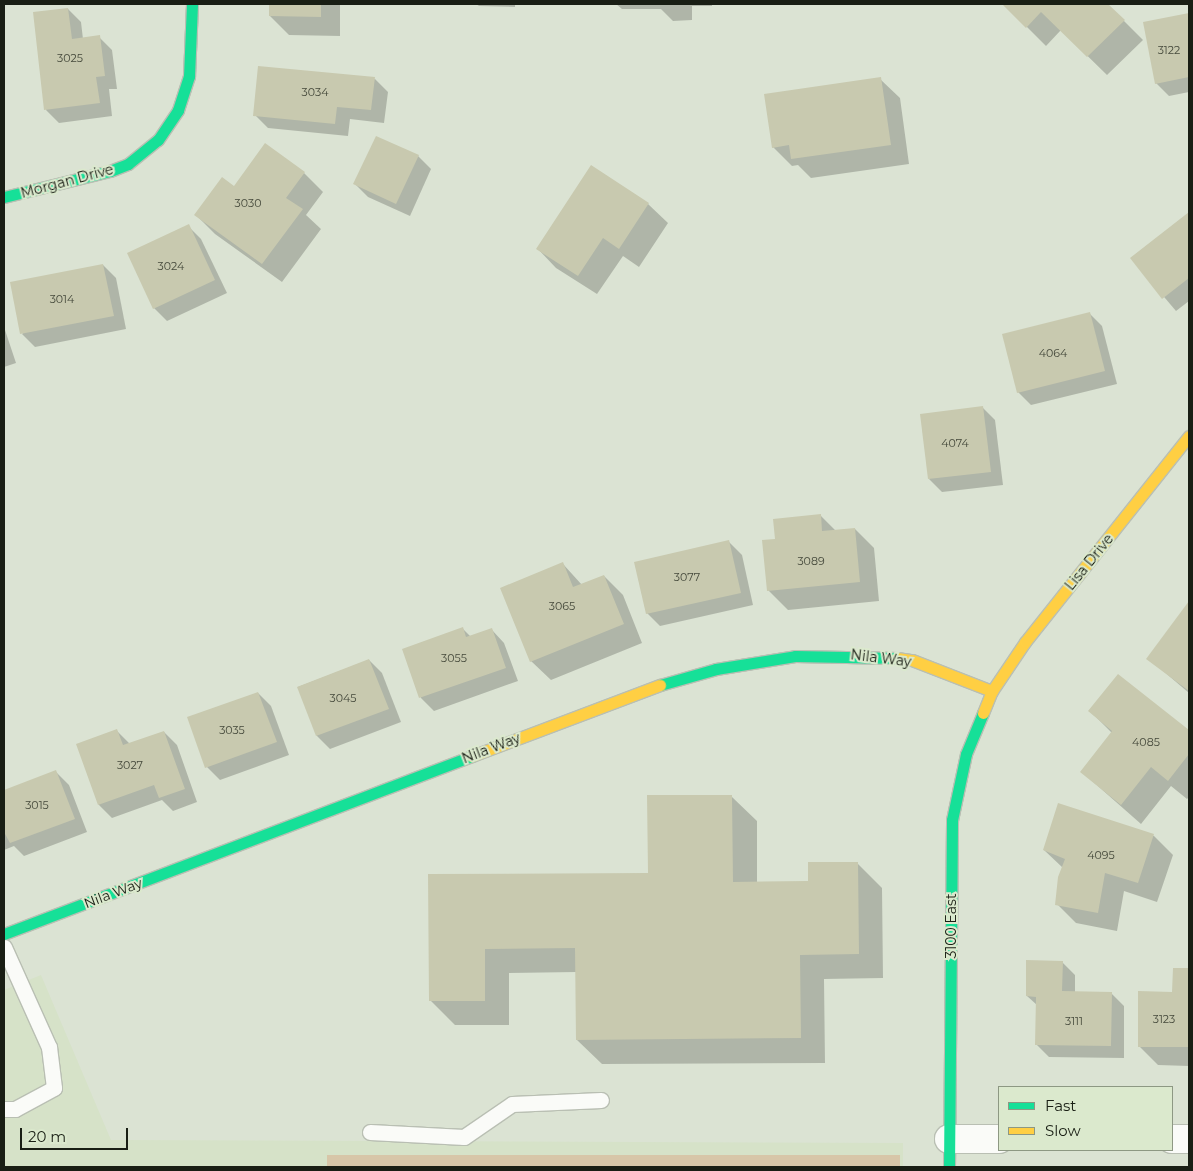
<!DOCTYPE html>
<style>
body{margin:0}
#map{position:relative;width:1193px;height:1171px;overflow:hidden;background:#dbe3d3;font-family:Montserrat,sans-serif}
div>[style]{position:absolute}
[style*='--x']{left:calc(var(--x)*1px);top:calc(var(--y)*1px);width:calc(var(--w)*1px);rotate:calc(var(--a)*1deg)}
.built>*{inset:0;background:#d6e2c8}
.green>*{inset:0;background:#d7c6a8}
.shadow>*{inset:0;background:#0003}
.building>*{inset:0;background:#c8c9af}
.roads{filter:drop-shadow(1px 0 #b9bfb3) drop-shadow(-1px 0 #b9bfb3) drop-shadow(0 1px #b9bfb3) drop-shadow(0 -1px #b9bfb3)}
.lane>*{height:15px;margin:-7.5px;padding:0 7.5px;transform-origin:7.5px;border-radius:7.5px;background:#fafbf8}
.street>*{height:28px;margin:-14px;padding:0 14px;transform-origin:14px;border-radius:14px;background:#fafbf8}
.fast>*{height:11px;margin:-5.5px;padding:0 5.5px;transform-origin:5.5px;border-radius:5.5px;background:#16e098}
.slow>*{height:11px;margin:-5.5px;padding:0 5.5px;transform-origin:5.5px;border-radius:5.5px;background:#ffcf43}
span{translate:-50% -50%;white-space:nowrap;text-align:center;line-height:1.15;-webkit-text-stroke:4px #dbe9cd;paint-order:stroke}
.number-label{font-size:11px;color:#45493b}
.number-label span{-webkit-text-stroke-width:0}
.street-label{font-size:14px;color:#191e14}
.frame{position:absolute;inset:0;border:5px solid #191e14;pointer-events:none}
.legend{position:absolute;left:998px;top:1086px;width:175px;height:65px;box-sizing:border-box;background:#dbe9cd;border:1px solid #8d9883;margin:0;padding:6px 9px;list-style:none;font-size:15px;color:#191e14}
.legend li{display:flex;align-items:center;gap:10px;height:25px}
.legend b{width:25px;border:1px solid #8d9883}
.scale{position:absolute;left:20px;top:1128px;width:108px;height:22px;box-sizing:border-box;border:2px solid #191e14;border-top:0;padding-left:6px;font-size:15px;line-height:18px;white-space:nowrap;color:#191e14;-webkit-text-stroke:4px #dbe9cd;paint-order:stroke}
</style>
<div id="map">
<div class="built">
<i style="clip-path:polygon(41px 975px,111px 1140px,903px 1143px,903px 1167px,4px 1167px,4px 990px)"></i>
</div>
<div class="green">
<i style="clip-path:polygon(327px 1155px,900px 1155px,900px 1167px,327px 1167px)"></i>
</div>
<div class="shadow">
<i style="clip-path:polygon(270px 4px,340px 4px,340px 36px,289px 35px,270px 16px)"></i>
<i style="clip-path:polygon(476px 4px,515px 4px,515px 7px,479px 6px)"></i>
<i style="clip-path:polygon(616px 4px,712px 4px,712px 6px,692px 6px,692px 20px,673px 21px,661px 9px,622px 9px)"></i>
<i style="clip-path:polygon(1107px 4px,1143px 40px,1107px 75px,1061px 30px,1046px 46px,1005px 5px)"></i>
<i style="clip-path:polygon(68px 9px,81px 22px,83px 39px,99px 37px,112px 50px,117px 89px,109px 89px,112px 116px,59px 123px,46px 110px)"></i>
<i style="clip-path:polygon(1189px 14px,1189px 92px,1169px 96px,1156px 83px,1144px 23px)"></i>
<i style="clip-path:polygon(375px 79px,388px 92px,384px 123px,350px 119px,348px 136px,268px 128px,255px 115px)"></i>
<i style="clip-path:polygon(880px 79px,900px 98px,909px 164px,811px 178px,798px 165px,792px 166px,773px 147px)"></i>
<i style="clip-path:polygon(418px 156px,431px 169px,410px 216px,368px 197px,355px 184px)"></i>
<i style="clip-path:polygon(304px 173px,323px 192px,306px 215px,321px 229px,282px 282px,215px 234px,196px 215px)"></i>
<i style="clip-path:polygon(648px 204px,668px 223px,639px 267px,623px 256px,597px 294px,556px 268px,537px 248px)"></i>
<i style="clip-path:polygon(1189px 213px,1189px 301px,1176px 311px,1131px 258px)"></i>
<i style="clip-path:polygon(188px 226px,201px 239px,227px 293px,167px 321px,154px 308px)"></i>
<i style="clip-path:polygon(103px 265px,116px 278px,126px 329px,35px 347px,22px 334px)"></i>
<i style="clip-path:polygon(1089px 313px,1102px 326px,1117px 384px,1031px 405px,1018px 392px)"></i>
<i style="clip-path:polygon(4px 327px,16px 363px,4px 367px)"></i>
<i style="clip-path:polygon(982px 407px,995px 420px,1003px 485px,942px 492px,929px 479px)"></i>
<i style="clip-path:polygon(821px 516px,836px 531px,855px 529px,874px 548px,879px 601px,788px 610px,768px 590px,776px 540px)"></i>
<i style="clip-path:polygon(729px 542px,742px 555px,753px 605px,660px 626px,647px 613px)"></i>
<i style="clip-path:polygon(563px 564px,582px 585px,604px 576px,623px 595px,642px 643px,551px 680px,531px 661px)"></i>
<i style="clip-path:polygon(1189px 603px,1189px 693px,1148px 658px)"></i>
<i style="clip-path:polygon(463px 629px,471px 637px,492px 630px,504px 643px,518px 681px,434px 711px,421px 698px,403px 650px)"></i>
<i style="clip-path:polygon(369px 660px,382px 673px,401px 722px,330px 749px,317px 736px,298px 687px)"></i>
<i style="clip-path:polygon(1118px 676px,1189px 732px,1189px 797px,1187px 799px,1171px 786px,1141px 824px,1082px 772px,1112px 733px,1090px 711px)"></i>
<i style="clip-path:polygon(258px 693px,271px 706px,289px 755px,220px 780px,207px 767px)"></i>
<i style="clip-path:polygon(117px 731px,130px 744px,164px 732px,177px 745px,197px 802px,173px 811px,162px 800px,112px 818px,99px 805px,78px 745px)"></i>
<i style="clip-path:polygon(56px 772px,69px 785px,87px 832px,24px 856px,14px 846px,4px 850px,4px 792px)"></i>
<i style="clip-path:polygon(732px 797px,757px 821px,757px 883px,809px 883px,857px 863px,882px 888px,883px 978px,824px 979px,825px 1063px,602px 1064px,577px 1040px,577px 972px,509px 973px,509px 1025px,455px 1025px,430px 1000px,429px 876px,649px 874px)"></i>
<i style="clip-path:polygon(1059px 805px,1154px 836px,1173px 855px,1157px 902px,1124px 891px,1117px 931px,1076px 923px,1057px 904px,1063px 868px,1044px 850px)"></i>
<i style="clip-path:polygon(1062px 962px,1075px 975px,1075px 992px,1111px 993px,1124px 1006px,1124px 1058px,1049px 1057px,1036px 1044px,1037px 1005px,1027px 996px)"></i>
<i style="clip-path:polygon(1174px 969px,1189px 970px,1189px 1066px,1158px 1065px,1139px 1046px,1173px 993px)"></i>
</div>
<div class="building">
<i style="clip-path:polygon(269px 4px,321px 4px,321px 17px,269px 16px)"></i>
<i style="clip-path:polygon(1108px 4px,1125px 20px,1087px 57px,1041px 12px,1026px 28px,1003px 5px)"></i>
<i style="clip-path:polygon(68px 8px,72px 39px,100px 35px,105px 76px,96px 77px,100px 103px,44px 110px,33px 12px)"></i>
<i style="clip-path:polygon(1189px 13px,1189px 77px,1155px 84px,1143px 22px)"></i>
<i style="clip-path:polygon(258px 66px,375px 77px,371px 110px,337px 107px,335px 124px,253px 116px)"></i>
<i style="clip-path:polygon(881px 77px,891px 145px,791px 159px,789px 145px,772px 148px,764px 94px)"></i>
<i style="clip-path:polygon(376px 136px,419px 155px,396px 204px,353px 184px)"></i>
<i style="clip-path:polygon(265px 143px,305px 172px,286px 198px,303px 209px,262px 264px,194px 215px,222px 177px,234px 186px)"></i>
<i style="clip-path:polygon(591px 165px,649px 203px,619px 249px,603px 238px,578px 276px,536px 249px)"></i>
<i style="clip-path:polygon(1189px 212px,1189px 278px,1162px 299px,1130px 258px)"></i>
<i style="clip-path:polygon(189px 224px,215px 280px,153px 309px,127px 253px)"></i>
<i style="clip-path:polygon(103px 264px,114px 316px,20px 334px,10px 282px)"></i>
<i style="clip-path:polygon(1090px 312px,1105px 371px,1017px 393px,1002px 334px)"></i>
<i style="clip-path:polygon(983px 406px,991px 472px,928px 479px,920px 414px)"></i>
<i style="clip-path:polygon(821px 514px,822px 531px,855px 528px,860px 582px,767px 591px,762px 540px,775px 539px,773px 519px)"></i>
<i style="clip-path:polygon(729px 540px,741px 593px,646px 614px,634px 562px)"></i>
<i style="clip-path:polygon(563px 562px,573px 587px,604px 575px,624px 624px,530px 662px,500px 588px)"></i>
<i style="clip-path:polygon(1189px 601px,1189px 691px,1146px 659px)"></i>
<i style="clip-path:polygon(463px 627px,466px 637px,492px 628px,506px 668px,419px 698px,402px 649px)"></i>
<i style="clip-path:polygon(369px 659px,389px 709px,316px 736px,297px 687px)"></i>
<i style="clip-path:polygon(1118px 674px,1189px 730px,1189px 754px,1168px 781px,1151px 767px,1121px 805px,1080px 772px,1112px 731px,1088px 711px)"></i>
<i style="clip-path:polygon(258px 692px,277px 742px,205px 768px,187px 717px)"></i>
<i style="clip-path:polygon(117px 729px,123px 745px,164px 731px,185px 789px,159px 798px,154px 785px,98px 805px,76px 744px)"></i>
<i style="clip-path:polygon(56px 770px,75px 819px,10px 843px,4px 832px,4px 790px)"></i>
<i style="clip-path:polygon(647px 795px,732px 795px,733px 882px,808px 881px,808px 862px,858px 862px,859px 954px,800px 955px,801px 1038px,576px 1040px,575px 948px,485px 949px,485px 1001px,429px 1001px,428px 874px,648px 873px)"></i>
<i style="clip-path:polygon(1058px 803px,1154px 834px,1138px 883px,1105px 873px,1098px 913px,1055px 905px,1058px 877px,1065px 859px,1043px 850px)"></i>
<i style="clip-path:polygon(1026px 960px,1063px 961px,1062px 991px,1112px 992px,1111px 1046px,1035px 1045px,1036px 997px,1026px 996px)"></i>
<i style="clip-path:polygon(1173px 968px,1189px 968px,1189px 1047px,1138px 1047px,1138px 991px,1172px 992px)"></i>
</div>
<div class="roads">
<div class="lane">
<i style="--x:4;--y:947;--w:110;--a:65.8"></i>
<i style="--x:49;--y:1047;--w:41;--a:83"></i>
<i style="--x:54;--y:1088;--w:44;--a:151.7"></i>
<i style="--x:15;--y:1109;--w:11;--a:180"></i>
<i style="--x:370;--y:1132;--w:94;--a:3"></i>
<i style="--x:464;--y:1137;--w:58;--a:-34.5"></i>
<i style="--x:512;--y:1104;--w:89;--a:-2.6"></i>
</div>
<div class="street">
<i style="--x:949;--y:1139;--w:50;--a:0"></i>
<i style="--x:1172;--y:1139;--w:17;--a:0"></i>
</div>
<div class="fast">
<i style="--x:4;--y:197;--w:109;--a:-13.8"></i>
<i style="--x:110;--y:171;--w:19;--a:-21"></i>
<i style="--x:128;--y:164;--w:38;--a:-39"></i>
<i style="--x:158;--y:140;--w:36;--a:-56"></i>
<i style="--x:178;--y:110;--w:36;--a:-72"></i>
<i style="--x:189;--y:76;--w:72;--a:-87.6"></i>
<i style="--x:660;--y:685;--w:58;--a:-15.9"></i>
<i style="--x:716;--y:669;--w:80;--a:-9.3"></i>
<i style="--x:795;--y:656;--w:102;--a:1.1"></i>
<i style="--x:4;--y:934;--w:501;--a:-20.82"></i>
<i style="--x:949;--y:1167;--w:347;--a:-89.5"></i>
<i style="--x:952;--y:820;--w:67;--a:-78"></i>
<i style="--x:966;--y:754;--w:44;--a:-67.5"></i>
</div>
<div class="slow">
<i style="--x:897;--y:658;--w:15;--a:8"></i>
<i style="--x:912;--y:660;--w:86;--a:21.2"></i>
<i style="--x:983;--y:713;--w:24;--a:-68"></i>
<i style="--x:992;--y:691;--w:59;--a:-56"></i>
<i style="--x:1025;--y:642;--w:263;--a:-51.5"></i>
<i style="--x:472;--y:756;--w:201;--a:-20.7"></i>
</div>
</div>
<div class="number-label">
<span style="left:1169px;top:50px">3122</span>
<span style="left:70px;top:58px">3025</span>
<span style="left:315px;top:92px">3034</span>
<span style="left:248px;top:203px">3030</span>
<span style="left:171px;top:266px">3024</span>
<span style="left:62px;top:299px">3014</span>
<span style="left:1053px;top:353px">4064</span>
<span style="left:955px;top:443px">4074</span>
<span style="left:811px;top:561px">3089</span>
<span style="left:687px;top:577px">3077</span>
<span style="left:562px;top:606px">3065</span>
<span style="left:454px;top:658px">3055</span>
<span style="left:343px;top:698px">3045</span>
<span style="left:232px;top:730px">3035</span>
<span style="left:1146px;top:742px">4085</span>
<span style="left:130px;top:765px">3027</span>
<span style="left:37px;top:805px">3015</span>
<span style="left:1101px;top:855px">4095</span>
<span style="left:1164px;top:1019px">3123</span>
<span style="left:1074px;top:1021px">3111</span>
</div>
<div class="street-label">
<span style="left:67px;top:181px;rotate:-15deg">Morgan Drive</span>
<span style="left:1089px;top:562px;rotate:-51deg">Lisa Drive</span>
<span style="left:881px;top:658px;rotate:7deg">Nila Way</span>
<span style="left:491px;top:748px;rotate:-21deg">Nila Way</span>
<span style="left:113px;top:893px;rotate:-21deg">Nila Way</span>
<span style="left:951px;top:926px;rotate:-90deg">3100 East</span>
</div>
<div class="frame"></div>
<ul class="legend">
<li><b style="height:6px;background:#16e098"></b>Fast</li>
<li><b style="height:6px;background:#ffcf43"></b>Slow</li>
</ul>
<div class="scale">20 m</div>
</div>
